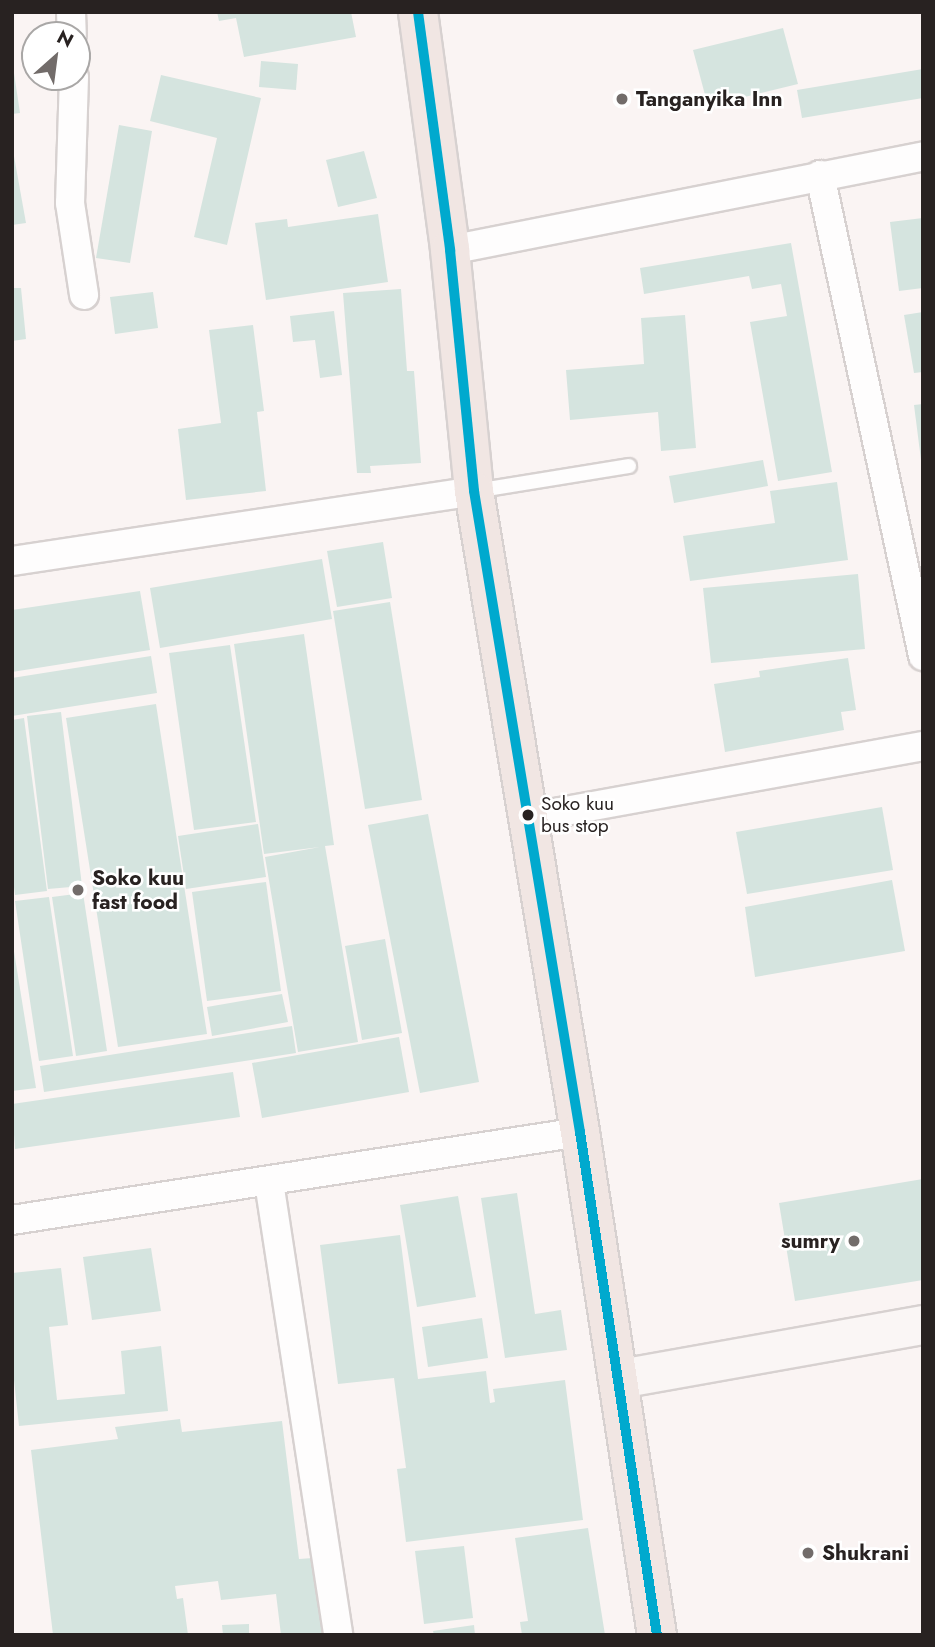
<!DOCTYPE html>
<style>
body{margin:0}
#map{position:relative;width:935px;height:1647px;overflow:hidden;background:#faf4f3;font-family:Jost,sans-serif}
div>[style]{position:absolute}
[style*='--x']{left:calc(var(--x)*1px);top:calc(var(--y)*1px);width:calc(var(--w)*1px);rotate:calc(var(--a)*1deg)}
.building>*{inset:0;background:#d5e4df}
.roads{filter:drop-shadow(2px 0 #d7d1d0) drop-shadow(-2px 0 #d7d1d0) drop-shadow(0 2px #d7d1d0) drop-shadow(0 -2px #d7d1d0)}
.lane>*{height:14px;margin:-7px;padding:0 7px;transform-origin:7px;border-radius:7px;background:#fefdfd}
.street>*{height:28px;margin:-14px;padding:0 14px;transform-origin:14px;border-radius:14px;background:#fefdfd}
.secondary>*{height:38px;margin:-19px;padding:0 19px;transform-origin:19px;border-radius:19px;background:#faf6f5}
.highway>*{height:38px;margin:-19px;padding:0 19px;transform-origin:19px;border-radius:19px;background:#f1e6e3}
.bus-1>*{height:10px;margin:-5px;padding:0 5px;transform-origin:5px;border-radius:5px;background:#00a9ce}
.dots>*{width:19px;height:19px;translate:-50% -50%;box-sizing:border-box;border:4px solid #fff;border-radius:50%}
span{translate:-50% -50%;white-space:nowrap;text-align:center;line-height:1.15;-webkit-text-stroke:5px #fff;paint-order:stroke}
.bus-label{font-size:19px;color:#282221}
.left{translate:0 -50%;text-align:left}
.poi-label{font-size:21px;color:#282221;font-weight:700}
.right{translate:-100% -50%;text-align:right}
.frame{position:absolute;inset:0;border:14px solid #282221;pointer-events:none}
.north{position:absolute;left:21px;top:21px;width:70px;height:70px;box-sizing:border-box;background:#fff;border:2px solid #a9a7a6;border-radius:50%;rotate:28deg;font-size:19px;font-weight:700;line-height:28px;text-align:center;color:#282221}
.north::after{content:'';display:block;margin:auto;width:24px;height:32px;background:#726c6a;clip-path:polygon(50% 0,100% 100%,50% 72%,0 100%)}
</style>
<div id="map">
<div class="building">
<i style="clip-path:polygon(217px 12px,351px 12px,356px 37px,244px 57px,236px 18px,219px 21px)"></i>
<i style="clip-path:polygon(783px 28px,798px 84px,708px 106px,693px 50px)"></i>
<i style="clip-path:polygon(261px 61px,298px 64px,296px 90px,259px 87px)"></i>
<i style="clip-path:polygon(923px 69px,923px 98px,802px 118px,797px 90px)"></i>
<i style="clip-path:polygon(14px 73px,20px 113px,12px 114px,12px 74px)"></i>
<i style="clip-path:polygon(161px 75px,261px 98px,227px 245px,194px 237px,217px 138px,150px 121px)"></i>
<i style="clip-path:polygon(119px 125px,152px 131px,130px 263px,96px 258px)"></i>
<i style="clip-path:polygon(12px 145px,26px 223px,12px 225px)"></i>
<i style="clip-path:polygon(364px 151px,377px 198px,338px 207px,326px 160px)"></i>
<i style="clip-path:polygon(378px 214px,388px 282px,266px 300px,255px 223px,287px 219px,288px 227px)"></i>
<i style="clip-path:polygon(923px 218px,923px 288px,899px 291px,890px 222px)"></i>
<i style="clip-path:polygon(791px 243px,832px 472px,778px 481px,750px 322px,787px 316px,781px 284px,752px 289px,749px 276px,644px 294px,640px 268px)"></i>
<i style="clip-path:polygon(12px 288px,21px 288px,26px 339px,12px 341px)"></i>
<i style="clip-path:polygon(401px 289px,407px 371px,414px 371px,421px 463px,370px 466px,371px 473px,357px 473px,343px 293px)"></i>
<i style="clip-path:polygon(153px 292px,158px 328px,115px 334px,110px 297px)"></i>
<i style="clip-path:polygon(334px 311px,342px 375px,320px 378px,315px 340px,293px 342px,290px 316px)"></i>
<i style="clip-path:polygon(923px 312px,923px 372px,914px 373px,904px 315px)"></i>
<i style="clip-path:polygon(685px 315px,696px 448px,661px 451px,658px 412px,570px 420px,566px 370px,644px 364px,641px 318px)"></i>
<i style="clip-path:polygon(253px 325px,264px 411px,257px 412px,266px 491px,186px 500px,178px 429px,221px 423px,209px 330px)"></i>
<i style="clip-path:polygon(923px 404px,923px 460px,921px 460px,914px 405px)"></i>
<i style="clip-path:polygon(763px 460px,768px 486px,674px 503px,669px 476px)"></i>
<i style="clip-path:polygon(837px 482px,848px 560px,690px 581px,683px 536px,775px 523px,770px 491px)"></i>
<i style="clip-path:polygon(383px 542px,392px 598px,337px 607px,327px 551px)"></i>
<i style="clip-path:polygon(322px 559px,332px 619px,160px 648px,150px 588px)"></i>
<i style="clip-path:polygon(858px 574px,865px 649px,711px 663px,703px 588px)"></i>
<i style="clip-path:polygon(140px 591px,150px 650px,12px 672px,12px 610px)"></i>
<i style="clip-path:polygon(390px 602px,422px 800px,365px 809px,333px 611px)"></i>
<i style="clip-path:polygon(304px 634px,334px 845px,325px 846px,358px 1042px,298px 1052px,265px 857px,320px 847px,264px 854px,234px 644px)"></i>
<i style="clip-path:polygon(230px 645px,256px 822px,194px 830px,169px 653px)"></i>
<i style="clip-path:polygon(151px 656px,157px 693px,12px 716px,12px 678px)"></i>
<i style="clip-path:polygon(848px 658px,856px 710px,841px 712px,844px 730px,725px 752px,714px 684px,760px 677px,759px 671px)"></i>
<i style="clip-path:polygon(156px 704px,207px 1034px,118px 1047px,66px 718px)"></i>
<i style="clip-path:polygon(61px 712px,82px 886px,48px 889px,27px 716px)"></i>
<i style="clip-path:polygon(24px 718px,47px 891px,15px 895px,12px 871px,12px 720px)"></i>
<i style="clip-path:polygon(882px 807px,893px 870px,747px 894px,736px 832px)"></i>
<i style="clip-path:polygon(428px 814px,479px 1082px,420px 1093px,368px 825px)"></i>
<i style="clip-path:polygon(258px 824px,266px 877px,186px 889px,178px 836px)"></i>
<i style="clip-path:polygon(892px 880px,905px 951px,755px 977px,745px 907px)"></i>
<i style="clip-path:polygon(266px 882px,281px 991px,207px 1001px,192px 892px)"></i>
<i style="clip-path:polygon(83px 893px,107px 1051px,76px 1056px,52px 897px)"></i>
<i style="clip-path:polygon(49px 897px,73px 1056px,39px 1061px,15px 901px)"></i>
<i style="clip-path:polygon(12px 939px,36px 1088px,12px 1091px)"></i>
<i style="clip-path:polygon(385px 939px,402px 1033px,362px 1040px,345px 946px)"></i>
<i style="clip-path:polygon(282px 994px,288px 1022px,212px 1036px,207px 1007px)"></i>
<i style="clip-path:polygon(292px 1026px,296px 1053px,44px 1092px,40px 1066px)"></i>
<i style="clip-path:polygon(399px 1037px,409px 1092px,262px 1118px,252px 1063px)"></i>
<i style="clip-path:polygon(233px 1072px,240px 1117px,15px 1149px,12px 1104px)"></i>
<i style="clip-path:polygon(923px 1179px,923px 1280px,795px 1301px,779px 1203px)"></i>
<i style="clip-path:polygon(517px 1193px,535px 1314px,561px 1310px,567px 1350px,505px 1358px,481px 1198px)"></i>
<i style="clip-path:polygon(458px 1196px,476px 1297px,417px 1307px,400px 1205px)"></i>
<i style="clip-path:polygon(400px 1235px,418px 1379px,486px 1371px,490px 1403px,495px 1402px,493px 1389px,565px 1380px,583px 1520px,406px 1542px,397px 1469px,406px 1468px,394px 1378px,338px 1384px,320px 1245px)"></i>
<i style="clip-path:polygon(151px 1248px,161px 1311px,92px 1320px,83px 1257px)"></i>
<i style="clip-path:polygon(61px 1268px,68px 1325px,49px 1327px,57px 1400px,125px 1394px,121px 1351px,161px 1346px,168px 1411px,19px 1426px,12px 1362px,12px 1273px)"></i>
<i style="clip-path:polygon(482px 1318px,488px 1358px,428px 1367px,422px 1327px)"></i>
<i style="clip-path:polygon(180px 1419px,182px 1432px,282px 1421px,299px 1559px,313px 1558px,323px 1635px,281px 1635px,276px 1594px,221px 1600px,218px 1581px,175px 1586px,177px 1599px,183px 1598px,188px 1635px,53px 1635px,31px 1450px,118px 1439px,115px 1427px)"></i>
<i style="clip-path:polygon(588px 1528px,605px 1635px,522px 1635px,520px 1622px,528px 1621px,515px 1538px)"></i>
<i style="clip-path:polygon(464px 1546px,473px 1618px,424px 1624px,415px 1551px)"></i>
<i style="clip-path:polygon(249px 1624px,249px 1635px,223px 1635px,222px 1625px)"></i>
<i style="clip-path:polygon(474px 1625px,475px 1635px,434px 1635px,433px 1631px)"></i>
</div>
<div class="roads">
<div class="lane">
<i style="--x:475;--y:491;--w:156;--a:-9.2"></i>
</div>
<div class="street">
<i style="--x:71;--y:12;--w:23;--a:88"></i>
<i style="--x:74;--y:77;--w:126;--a:91.8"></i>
<i style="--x:70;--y:203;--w:93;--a:81.3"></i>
<i style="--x:820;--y:175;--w:492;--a:77.9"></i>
<i style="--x:450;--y:250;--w:482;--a:-11.2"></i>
<i style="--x:12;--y:561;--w:467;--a:-8.6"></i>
<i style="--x:527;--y:818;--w:402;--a:-10.3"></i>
<i style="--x:269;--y:1182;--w:458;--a:81.3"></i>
<i style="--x:12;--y:1220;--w:575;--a:-8.81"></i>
</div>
<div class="secondary">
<i style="--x:620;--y:1379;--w:308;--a:-10.1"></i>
</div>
<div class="highway">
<i style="--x:418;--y:12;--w:240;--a:82.3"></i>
<i style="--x:450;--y:250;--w:242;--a:84.3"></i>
<i style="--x:474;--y:491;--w:650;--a:80.61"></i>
<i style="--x:580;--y:1132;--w:509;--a:81.3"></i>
</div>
</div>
<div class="bus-1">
<i style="--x:418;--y:12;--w:240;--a:82.3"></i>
<i style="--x:450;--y:250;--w:242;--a:84.3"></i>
<i style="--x:474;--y:491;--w:650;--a:80.61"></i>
<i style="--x:580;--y:1132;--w:509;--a:81.3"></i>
</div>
<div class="dots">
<i style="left:622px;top:99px;background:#726c6a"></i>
<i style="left:528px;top:815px;background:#282221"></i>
<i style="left:78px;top:890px;background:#726c6a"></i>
<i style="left:854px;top:1241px;background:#726c6a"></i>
<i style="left:808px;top:1553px;background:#726c6a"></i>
</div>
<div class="bus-label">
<span class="left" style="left:541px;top:815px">Soko kuu<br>bus stop</span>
</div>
<div class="poi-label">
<span class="left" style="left:636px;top:99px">Tanganyika Inn</span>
<span class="left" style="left:92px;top:890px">Soko kuu<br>fast food</span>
<span class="right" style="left:840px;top:1241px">sumry</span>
<span class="left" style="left:822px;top:1553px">Shukrani</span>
</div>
<div class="frame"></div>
<div class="north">N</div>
</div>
